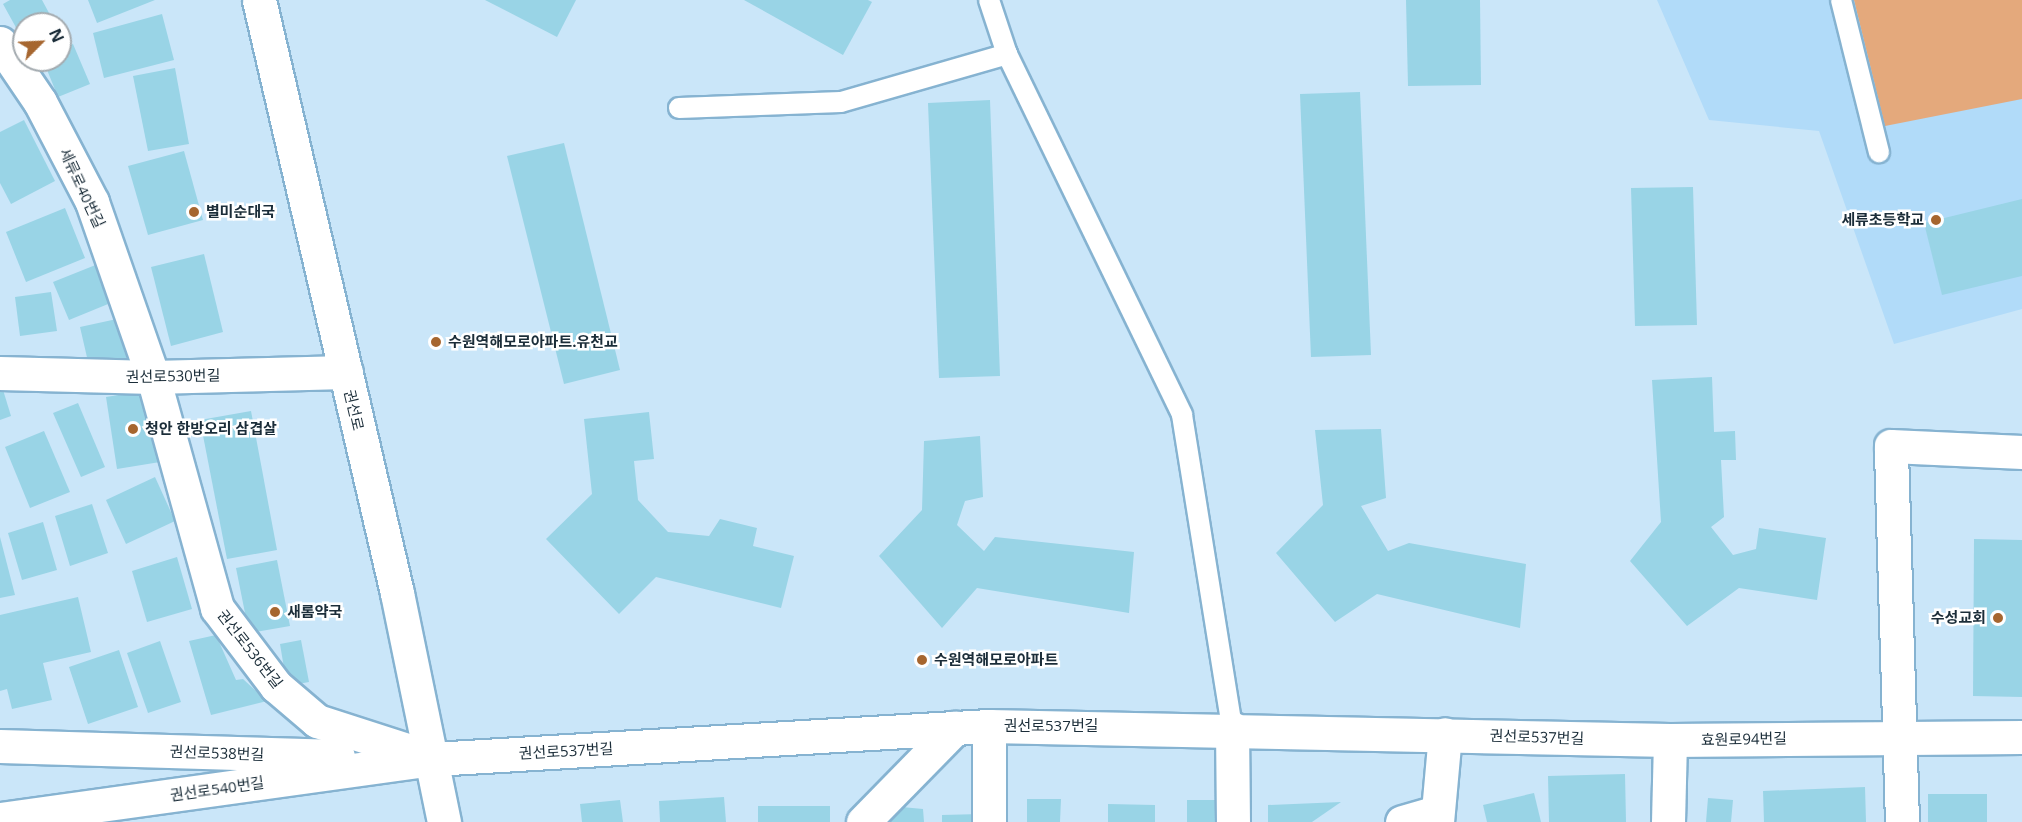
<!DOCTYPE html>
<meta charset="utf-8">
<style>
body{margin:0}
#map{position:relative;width:2022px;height:822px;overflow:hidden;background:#cae6f9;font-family:"Open Sans","Noto Sans KR",sans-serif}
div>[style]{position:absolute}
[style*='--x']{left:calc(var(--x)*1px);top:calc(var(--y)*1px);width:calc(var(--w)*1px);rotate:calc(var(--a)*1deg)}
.built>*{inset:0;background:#b1dbf9}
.green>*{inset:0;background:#e4a97c}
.building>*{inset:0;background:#99d4e6}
.roads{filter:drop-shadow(2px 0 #86b3d1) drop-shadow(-2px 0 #86b3d1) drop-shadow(0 2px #86b3d1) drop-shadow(0 -2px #86b3d1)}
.service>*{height:20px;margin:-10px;padding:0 10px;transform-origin:10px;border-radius:10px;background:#fff}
.minor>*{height:33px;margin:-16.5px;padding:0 16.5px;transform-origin:16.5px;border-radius:16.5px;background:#fff}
.tertiary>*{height:33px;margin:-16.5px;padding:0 16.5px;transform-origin:16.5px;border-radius:16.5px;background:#fff}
.dots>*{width:16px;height:16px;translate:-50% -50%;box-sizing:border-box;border:3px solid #fff;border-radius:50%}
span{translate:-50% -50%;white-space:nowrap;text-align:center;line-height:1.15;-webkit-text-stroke:5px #fff;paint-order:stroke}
.street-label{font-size:15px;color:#1b2d39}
.poi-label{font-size:15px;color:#1b2d39;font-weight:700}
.left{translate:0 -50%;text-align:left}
.right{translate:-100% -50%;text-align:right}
.north{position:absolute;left:12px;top:12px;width:60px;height:60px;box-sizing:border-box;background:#fff;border:2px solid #a4abb0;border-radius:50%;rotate:66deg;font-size:16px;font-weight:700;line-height:24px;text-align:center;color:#1b2d39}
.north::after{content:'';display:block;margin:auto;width:21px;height:27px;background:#a6662f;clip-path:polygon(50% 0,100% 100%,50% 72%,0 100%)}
</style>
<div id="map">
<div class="built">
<i style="clip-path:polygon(1657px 0,2022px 0,2022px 309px,1894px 344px,1819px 131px,1709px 120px)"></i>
</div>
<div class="green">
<i style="clip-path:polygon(1854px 0,2022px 0,2022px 99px,1885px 126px)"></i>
</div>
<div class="building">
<i style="clip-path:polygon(10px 0,42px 0,55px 24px,24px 24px,24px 42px,3px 4px)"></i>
<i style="clip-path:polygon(88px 0,155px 0,97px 23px)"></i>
<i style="clip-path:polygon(485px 0,576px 0,557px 37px)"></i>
<i style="clip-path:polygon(744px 0,868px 0,872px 2px,843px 55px)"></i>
<i style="clip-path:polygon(1406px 0,1480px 0,1481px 85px,1408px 86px)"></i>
<i style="clip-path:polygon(162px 14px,174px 60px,104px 78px,93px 33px)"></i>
<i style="clip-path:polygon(73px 44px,90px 84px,58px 97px,43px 60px,60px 60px,60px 49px)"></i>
<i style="clip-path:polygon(175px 68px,189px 144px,148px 151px,133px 76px)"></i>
<i style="clip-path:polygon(1360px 92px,1371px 355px,1311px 357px,1300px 94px)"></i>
<i style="clip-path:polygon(990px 100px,1000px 376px,939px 378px,928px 103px)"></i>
<i style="clip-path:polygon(24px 120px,55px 181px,11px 204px,0 183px,0 132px)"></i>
<i style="clip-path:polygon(564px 143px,620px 370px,564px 384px,507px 156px)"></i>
<i style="clip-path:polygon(184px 151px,203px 220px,148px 235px,128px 166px)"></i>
<i style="clip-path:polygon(1693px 187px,1697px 325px,1635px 326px,1631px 188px)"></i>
<i style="clip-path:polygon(2022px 199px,2022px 276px,1942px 295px,1924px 223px)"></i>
<i style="clip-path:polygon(65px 208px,85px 258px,26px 282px,6px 232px)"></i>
<i style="clip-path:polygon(204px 254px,223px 332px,171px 346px,151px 267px)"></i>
<i style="clip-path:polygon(98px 264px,113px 302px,69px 320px,53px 282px)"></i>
<i style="clip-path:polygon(51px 292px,57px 331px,20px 336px,15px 297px)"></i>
<i style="clip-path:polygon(126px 317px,135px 356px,89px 366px,80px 327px)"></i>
<i style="clip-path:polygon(1712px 377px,1714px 432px,1735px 431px,1736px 460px,1721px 460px,1724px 517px,1711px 527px,1733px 555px,1756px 549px,1759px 528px,1826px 538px,1817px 600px,1739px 588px,1687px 626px,1630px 561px,1661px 522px,1652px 380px)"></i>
<i style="clip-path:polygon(0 380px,11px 416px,0 420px)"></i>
<i style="clip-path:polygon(149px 390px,160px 462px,117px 469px,106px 397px)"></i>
<i style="clip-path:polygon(78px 403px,105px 467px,81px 477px,53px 413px)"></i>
<i style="clip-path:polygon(251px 411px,277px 550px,227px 559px,200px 420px)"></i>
<i style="clip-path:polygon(649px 412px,654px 459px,634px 461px,638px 500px,668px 532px,709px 536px,720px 519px,757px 528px,753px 546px,794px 556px,781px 608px,656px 577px,619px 614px,546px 539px,592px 494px,584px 419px)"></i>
<i style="clip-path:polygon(1381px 429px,1386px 498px,1361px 506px,1388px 551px,1409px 543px,1526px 564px,1520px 628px,1377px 594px,1335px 622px,1276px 553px,1323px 505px,1315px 430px)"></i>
<i style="clip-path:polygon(44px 431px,70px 492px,30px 508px,5px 447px)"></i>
<i style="clip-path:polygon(980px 436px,983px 497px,965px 501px,957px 525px,984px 551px,995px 537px,1134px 552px,1129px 613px,977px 588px,942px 628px,879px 556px,922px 510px,924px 441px)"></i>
<i style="clip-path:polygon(155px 477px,175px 521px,126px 544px,106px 500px)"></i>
<i style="clip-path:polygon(92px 504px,108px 553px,70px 566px,55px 516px)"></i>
<i style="clip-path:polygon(43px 522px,57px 570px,22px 580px,8px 533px)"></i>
<i style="clip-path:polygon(0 537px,15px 595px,0 598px)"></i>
<i style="clip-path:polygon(1974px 539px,2022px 540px,2022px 697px,1973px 696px)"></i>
<i style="clip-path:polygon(177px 557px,192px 609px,147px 622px,132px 571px)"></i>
<i style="clip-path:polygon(277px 560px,290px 626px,249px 633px,236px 568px)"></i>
<i style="clip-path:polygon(78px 597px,91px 652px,43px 663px,52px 700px,12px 709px,7px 689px,0 691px,0 615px)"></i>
<i style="clip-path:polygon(216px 635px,236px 680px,243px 679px,267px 701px,211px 715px,189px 641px)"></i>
<i style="clip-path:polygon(301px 640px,309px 682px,287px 686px,280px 644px)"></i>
<i style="clip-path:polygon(160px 641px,181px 702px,148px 713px,127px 653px)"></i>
<i style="clip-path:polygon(119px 650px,138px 707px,88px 724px,69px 667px)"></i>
<i style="clip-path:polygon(1625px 774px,1626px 822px,1549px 822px,1548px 776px)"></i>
<i style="clip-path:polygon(1865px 787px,1866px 822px,1764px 822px,1763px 791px)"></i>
<i style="clip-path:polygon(1534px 793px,1541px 822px,1487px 822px,1483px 805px)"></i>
<i style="clip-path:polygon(1928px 794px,1987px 794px,1987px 822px,1928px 822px)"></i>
<i style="clip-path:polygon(724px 797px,726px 822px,660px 822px,659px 801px)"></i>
<i style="clip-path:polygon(1708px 798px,1733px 800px,1731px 822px,1706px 822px)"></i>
<i style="clip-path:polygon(1027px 799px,1061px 799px,1060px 822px,1027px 822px)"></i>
<i style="clip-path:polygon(620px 800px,623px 822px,582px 822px,580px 804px)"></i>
<i style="clip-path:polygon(1187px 800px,1229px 800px,1228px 822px,1187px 822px)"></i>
<i style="clip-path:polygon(1341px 802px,1312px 822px,1268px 822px,1268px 805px)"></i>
<i style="clip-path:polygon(1108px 804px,1155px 805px,1155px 822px,1108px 822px)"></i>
<i style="clip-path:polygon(758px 806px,830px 806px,830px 822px,758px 822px)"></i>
<i style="clip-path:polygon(891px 806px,923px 809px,924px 822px,885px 822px)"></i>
<i style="clip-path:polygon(981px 814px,981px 822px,942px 822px,942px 815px)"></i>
</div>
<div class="roads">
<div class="service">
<i style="--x:989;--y:0;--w:57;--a:71.6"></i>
<i style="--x:1007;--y:54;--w:401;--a:64.1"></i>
<i style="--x:1182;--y:415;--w:317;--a:80.9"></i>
<i style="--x:1841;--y:0;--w:157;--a:76"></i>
<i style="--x:679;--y:108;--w:162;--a:-2.1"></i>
<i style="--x:841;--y:102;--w:173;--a:-16.1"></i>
</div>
<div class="minor">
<i style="--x:0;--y:43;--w:71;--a:55.9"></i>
<i style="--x:40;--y:102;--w:113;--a:62.5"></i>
<i style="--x:92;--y:202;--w:185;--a:70.8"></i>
<i style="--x:153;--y:377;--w:240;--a:74.5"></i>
<i style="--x:217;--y:608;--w:98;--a:52.9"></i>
<i style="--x:276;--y:686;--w:54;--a:40.5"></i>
<i style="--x:317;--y:721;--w:114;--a:17.8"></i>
<i style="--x:0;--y:373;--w:153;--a:1.5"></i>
<i style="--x:153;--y:377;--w:193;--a:-1.5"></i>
<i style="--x:989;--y:726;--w:96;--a:90"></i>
<i style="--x:1232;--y:728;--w:94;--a:89.4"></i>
<i style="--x:0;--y:746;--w:338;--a:1.7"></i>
<i style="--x:0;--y:819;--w:437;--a:-7.9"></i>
<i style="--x:433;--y:759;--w:557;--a:-3.4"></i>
<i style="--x:989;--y:726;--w:681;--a:1.18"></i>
<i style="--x:1670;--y:740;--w:352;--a:-0.5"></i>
<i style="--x:863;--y:822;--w:132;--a:-45.6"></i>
<i style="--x:1402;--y:822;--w:36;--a:-16"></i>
<i style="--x:1437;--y:822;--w:88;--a:-84.8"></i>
<i style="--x:1668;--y:822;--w:82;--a:-88.6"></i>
<i style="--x:1902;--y:822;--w:376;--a:-91.7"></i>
<i style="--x:1891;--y:446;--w:131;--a:2.6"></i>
</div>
<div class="tertiary">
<i style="--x:259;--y:0;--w:609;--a:76.9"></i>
<i style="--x:397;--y:593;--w:234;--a:78.4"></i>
</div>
</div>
<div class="dots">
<i style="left:194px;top:212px;background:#a6662f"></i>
<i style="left:1936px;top:220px;background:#a6662f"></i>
<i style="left:436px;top:342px;background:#a6662f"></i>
<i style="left:133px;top:429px;background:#a6662f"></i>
<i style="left:275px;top:612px;background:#a6662f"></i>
<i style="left:1998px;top:618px;background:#a6662f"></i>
<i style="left:922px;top:660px;background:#a6662f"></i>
</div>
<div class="street-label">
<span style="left:82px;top:188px;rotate:65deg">세류로40번길</span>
<span style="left:173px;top:376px;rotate:-1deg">권선로530번길</span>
<span style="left:354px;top:410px;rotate:77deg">권선로</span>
<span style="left:250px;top:649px;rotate:52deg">권선로536번길</span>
<span style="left:1051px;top:726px">권선로537번길</span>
<span style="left:1537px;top:737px;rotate:2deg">권선로537번길</span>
<span style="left:1744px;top:739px;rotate:-1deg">효원로94번길</span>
<span style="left:566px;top:751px;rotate:-3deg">권선로537번길</span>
<span style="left:217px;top:753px;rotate:2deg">권선로538번길</span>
<span style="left:217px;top:789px;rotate:-8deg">권선로540번길</span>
</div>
<div class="poi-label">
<span class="left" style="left:206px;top:212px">별미순대국</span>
<span class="right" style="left:1924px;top:220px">세류초등학교</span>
<span class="left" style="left:448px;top:342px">수원역해모로아파트.유천교</span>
<span class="left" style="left:145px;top:429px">청안 한방오리 삼겹살</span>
<span class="left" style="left:287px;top:612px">새롬약국</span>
<span class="right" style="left:1986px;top:618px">수성교회</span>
<span class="left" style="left:934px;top:660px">수원역해모로아파트</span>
</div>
<div class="north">N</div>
</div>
